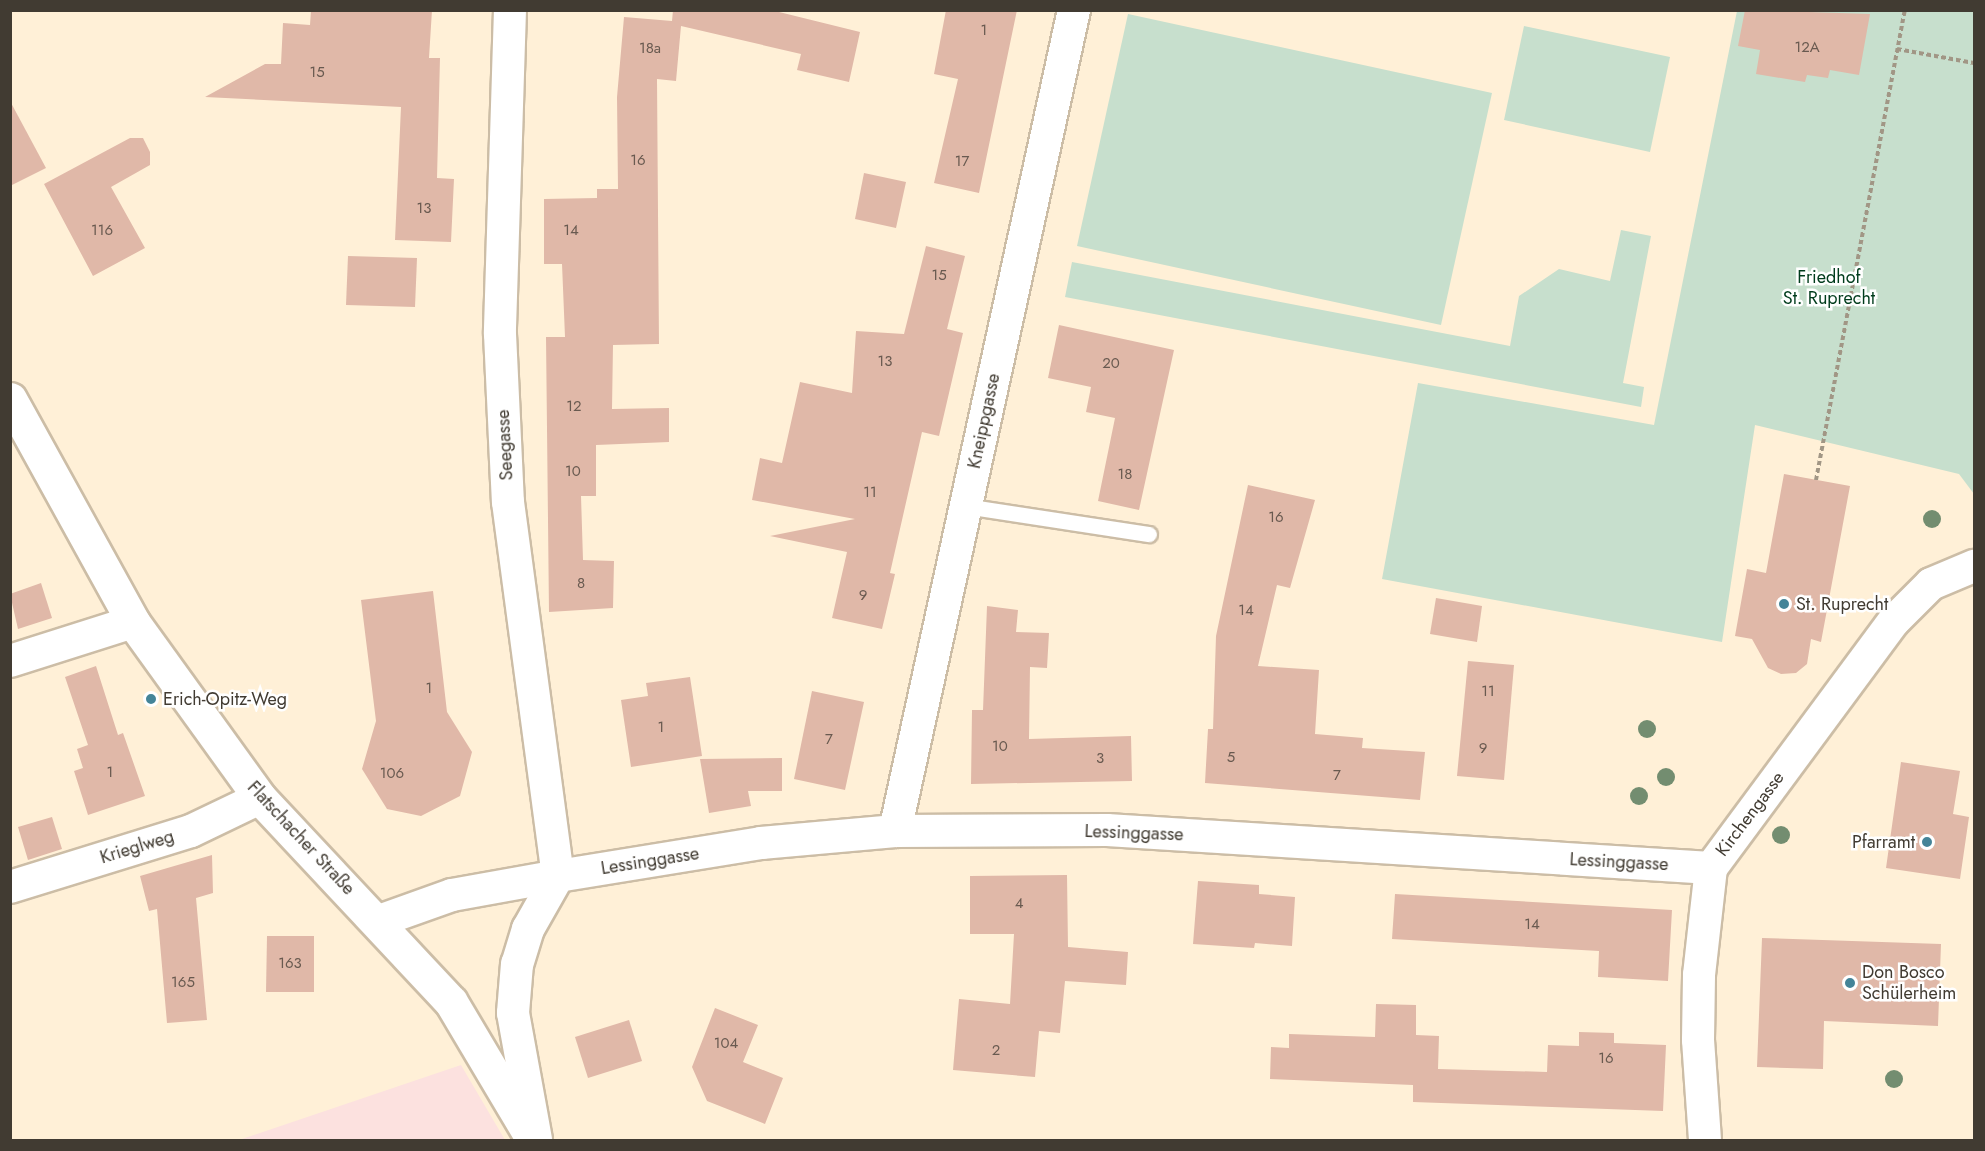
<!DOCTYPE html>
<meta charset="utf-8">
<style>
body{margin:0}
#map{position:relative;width:1985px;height:1151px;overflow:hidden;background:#fff0d7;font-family:Jost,sans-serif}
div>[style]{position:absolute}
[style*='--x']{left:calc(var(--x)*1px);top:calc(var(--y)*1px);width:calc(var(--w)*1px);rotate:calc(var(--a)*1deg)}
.commercial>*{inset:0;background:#fce1df}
.green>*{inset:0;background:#c7dfcd}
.building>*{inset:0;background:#e0b8a8}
.path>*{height:4px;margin-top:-2px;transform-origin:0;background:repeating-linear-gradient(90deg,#a19685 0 4.5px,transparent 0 7.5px)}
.roads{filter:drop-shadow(2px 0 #ccbda6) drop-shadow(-2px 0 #ccbda6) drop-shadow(0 2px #ccbda6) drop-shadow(0 -2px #ccbda6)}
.service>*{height:15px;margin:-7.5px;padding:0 7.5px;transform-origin:7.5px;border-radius:7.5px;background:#fff}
.minor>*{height:32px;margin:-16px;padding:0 16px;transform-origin:16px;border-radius:16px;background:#fff}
.tertiary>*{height:33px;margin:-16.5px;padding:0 16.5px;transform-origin:16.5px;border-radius:16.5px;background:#fff}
.trees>*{width:18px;height:18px;margin:-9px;border-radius:50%;background:#738d70}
.dots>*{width:16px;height:16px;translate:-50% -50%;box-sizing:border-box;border:3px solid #fff;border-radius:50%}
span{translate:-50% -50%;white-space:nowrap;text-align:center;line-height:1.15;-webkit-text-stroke:5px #fff;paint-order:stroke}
.number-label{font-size:15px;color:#695a50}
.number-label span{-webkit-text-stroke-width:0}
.park-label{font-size:18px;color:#003c1c}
.street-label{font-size:18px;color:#413b32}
.poi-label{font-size:18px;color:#413b32}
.left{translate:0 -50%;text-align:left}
.right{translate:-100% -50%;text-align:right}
.frame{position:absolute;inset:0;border:12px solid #413b32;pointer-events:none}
</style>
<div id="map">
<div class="commercial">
<i style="clip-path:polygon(461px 1065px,505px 1140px,239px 1140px)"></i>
</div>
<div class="green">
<i style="clip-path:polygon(1737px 11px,1974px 11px,1974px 494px,1959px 474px,1755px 425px,1722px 642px,1382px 579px,1418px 383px,1654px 425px)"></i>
<i style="clip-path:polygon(1128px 14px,1492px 93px,1441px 325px,1077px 246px)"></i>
<i style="clip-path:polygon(1524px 26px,1670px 57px,1650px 152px,1504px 120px)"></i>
<i style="clip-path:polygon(1621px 230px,1651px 236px,1623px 383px,1644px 387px,1641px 407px,1065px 297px,1072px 262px,1510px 346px,1519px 296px,1559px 269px,1610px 281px)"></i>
</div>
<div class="building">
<i style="clip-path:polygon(311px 10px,432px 10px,429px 58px,440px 58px,437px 178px,454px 179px,451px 242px,395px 240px,401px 107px,205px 97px,265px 64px,281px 64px,283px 23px,310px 25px)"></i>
<i style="clip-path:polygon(673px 10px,771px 10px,860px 32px,849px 82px,797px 70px,801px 54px,681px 26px,676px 81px,657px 79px,659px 344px,613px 345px,612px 409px,669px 408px,669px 442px,596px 445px,596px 496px,581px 496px,583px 560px,614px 561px,613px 608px,549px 612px,546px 337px,565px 337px,562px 264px,544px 264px,544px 199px,597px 198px,597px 189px,618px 189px,617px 97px,624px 17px,672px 21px)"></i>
<i style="clip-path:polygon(946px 10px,1017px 10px,979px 193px,934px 183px,958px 79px,934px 74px)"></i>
<i style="clip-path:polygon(1745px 10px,1870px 14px,1859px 75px,1830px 70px,1828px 78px,1807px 75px,1805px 82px,1756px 74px,1760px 50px,1738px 46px)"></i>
<i style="clip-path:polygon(10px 101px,46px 168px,10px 186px)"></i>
<i style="clip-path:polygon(130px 138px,143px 138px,150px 152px,150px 165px,111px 187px,145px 248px,93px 276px,44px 184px)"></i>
<i style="clip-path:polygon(864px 173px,906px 182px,896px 228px,855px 219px)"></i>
<i style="clip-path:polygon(926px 246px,965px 256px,947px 329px,963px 333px,939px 436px,922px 432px,890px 573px,895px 574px,882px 629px,832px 618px,847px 552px,770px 536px,855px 519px,752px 500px,760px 458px,782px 463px,800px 382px,852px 393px,856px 331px,904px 334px)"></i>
<i style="clip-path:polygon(348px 256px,417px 258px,415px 307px,346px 305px)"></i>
<i style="clip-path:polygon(1059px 325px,1174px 350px,1139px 510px,1098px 501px,1115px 418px,1086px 412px,1091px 387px,1048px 378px)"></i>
<i style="clip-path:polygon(1784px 474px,1850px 486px,1821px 642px,1811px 639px,1807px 664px,1796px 673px,1781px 674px,1768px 668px,1752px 639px,1735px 636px,1747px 569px,1766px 573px)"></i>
<i style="clip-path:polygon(1248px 485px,1315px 500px,1290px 588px,1277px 585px,1258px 666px,1319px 670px,1315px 734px,1363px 738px,1362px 748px,1425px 752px,1420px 800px,1205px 783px,1208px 729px,1213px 729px,1216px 636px)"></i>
<i style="clip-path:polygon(41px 583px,52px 618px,18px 629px,10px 594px)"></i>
<i style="clip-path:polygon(433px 591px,447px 712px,472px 752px,460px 796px,421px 816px,387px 809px,362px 769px,376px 721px,361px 600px)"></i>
<i style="clip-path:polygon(1436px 598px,1482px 606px,1477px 642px,1430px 634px)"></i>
<i style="clip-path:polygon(987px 606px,1018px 610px,1016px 632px,1049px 633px,1047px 668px,1030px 667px,1029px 739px,1131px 736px,1132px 781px,971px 784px,972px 710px,983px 710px)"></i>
<i style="clip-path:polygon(1468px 661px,1514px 665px,1504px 780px,1457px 776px)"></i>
<i style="clip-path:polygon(96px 666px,118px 735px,123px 733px,145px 796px,88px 815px,74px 771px,83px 768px,77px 749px,88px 745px,65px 677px)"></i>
<i style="clip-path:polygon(690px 677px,702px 756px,631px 767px,621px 700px,648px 696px,646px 683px)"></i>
<i style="clip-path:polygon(812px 691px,864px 702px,845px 790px,794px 779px)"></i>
<i style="clip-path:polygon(782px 758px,782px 791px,748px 791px,751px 806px,709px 813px,700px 759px)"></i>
<i style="clip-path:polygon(1901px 762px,1960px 771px,1953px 814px,1969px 817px,1960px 879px,1886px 868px)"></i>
<i style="clip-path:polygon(52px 817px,62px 849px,28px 860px,18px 827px)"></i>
<i style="clip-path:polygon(212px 855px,213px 893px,196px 898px,207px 1020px,167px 1023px,157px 909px,149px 911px,140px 876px)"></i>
<i style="clip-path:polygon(1067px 875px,1068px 947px,1128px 952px,1126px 985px,1065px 981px,1060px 1033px,1039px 1031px,1035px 1077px,953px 1070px,959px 999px,1010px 1004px,1014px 934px,970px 934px,970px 876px)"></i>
<i style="clip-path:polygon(1198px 881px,1259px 885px,1259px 894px,1295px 897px,1292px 946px,1255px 943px,1254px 948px,1193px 944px)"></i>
<i style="clip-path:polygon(1395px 894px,1672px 910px,1668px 981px,1598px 977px,1599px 951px,1392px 939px)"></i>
<i style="clip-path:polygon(267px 936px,314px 936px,314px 992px,266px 992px)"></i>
<i style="clip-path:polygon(1762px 938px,1941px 944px,1938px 1026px,1824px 1021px,1823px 1069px,1757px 1067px)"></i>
<i style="clip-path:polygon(1376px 1004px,1416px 1005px,1416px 1035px,1439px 1036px,1438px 1069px,1547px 1072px,1548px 1045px,1579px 1046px,1579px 1032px,1614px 1033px,1614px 1043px,1666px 1045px,1663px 1111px,1413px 1102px,1413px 1085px,1270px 1079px,1271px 1047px,1289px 1048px,1289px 1034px,1375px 1037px)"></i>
<i style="clip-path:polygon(715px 1008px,758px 1025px,743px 1062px,783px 1078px,765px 1124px,707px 1101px,692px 1067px)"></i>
<i style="clip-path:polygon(629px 1020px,642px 1061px,588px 1078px,575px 1037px)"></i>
</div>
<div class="path">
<i style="--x:1897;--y:49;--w:78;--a:10.3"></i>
<i style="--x:1816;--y:480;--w:478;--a:-79.3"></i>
</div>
<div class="roads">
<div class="service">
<i style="--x:965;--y:506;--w:186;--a:8.7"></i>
</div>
<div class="minor">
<i style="--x:510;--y:10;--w:324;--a:91.8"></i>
<i style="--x:500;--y:334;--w:168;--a:87.3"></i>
<i style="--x:508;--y:502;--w:377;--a:82.4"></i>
<i style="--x:558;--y:876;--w:61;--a:119.5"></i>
<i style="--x:528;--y:929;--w:37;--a:107"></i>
<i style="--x:517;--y:964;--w:49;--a:94.7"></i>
<i style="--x:513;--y:1013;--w:129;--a:79.7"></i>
<i style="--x:10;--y:661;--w:129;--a:-17.6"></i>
<i style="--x:895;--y:831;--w:840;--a:-77.7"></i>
<i style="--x:10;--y:887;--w:189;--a:-17.2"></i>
<i style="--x:191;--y:831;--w:76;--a:-25.6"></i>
<i style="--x:379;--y:921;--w:77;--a:-19.6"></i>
<i style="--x:452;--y:895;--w:108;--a:-10.2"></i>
<i style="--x:558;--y:876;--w:206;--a:-9.2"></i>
<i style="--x:761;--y:843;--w:135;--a:-5.1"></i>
<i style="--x:895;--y:831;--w:212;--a:-0.3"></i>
<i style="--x:1107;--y:830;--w:605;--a:3.6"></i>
<i style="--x:1705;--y:1140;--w:100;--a:-94"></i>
<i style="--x:1698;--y:1040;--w:65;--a:-89.1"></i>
<i style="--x:1699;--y:975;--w:108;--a:-83.6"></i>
<i style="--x:1711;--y:868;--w:307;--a:-53.5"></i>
<i style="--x:1894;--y:621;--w:52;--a:-45"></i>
<i style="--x:1931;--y:584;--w:47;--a:-22.7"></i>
</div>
<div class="tertiary">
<i style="--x:10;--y:399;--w:255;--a:61.1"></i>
<i style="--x:133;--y:622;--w:217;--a:54.2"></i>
<i style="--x:260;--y:798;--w:279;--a:46.9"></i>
<i style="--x:451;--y:1002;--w:161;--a:59.3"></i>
</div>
</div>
<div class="trees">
<i style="left:1932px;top:519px"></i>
<i style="left:1647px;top:729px"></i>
<i style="left:1666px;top:777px"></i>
<i style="left:1639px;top:796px"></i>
<i style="left:1781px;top:835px"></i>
<i style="left:1894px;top:1079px"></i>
</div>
<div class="dots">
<i style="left:1784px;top:604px;background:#448498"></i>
<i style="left:151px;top:699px;background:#448498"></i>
<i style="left:1927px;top:842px;background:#448498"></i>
<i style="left:1850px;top:983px;background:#448498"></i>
</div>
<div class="number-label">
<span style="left:984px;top:31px">1</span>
<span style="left:1807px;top:48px">12A</span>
<span style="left:650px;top:49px">18a</span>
<span style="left:317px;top:73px">15</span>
<span style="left:638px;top:161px">16</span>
<span style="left:962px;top:162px">17</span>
<span style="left:424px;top:209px">13</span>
<span style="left:102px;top:231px">116</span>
<span style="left:571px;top:231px">14</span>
<span style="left:939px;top:276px">15</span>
<span style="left:885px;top:362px">13</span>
<span style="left:1111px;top:364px">20</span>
<span style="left:574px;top:407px">12</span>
<span style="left:573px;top:472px">10</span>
<span style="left:1125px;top:475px">18</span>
<span style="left:870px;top:493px">11</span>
<span style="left:1276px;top:518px">16</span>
<span style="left:581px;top:584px">8</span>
<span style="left:863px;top:596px">9</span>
<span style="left:1246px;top:611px">14</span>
<span style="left:429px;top:689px">1</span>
<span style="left:1488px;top:692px">11</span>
<span style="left:661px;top:728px">1</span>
<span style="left:829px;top:740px">7</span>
<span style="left:1000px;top:747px">10</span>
<span style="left:1483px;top:749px">9</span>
<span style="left:1231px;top:758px">5</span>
<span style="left:1100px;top:759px">3</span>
<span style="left:110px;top:773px">1</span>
<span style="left:392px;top:774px">106</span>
<span style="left:1337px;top:776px">7</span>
<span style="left:1019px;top:904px">4</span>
<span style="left:1532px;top:925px">14</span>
<span style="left:290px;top:964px">163</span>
<span style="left:183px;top:983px">165</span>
<span style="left:726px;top:1044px">104</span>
<span style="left:996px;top:1051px">2</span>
<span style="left:1606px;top:1059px">16</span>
</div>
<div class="park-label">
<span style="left:1829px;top:288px">Friedhof<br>St. Ruprecht</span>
</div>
<div class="street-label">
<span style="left:984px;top:421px;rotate:-78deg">Kneippgasse</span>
<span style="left:505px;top:445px;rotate:-93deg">Seegasse</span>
<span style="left:1750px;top:814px;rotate:-53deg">Kirchengasse</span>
<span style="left:1134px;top:833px;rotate:2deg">Lessinggasse</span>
<span style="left:301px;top:838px;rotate:47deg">Flatschacher Straße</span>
<span style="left:137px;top:847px;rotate:-17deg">Krieglweg</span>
<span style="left:650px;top:861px;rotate:-9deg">Lessinggasse</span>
<span style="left:1619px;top:862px;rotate:3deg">Lessinggasse</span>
</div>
<div class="poi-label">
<span class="left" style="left:1796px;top:604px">St. Ruprecht</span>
<span class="left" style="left:163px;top:699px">Erich-Opitz-Weg</span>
<span class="right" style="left:1915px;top:842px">Pfarramt</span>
<span class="left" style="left:1862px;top:983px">Don Bosco<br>Schülerheim</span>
</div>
<div class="frame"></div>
</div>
